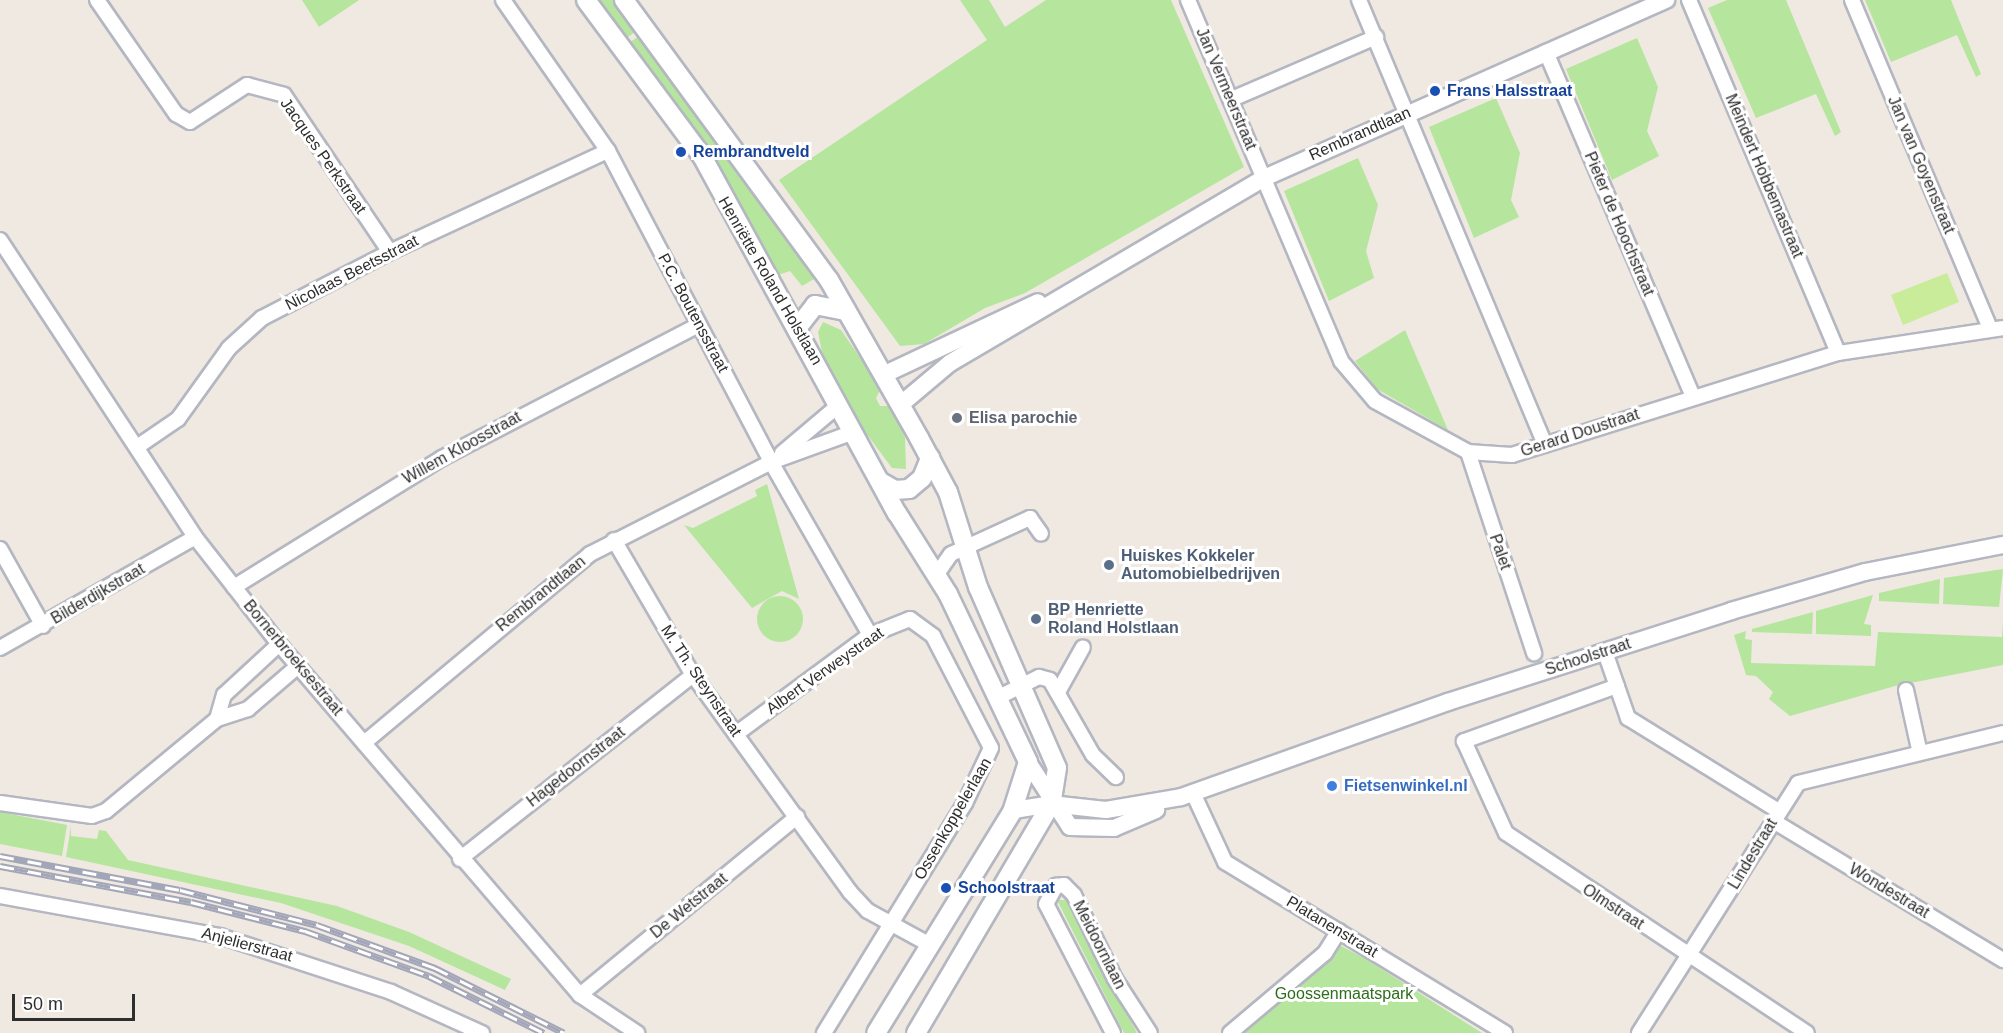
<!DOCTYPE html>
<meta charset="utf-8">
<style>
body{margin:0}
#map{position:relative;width:2003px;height:1033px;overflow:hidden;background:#efe9e1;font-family:Helvetica,sans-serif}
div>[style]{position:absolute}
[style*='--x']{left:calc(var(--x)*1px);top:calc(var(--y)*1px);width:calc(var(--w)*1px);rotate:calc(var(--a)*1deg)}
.green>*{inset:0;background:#b6e59e}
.round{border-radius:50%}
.pitch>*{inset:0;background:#c9ec9a}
.roads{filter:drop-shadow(2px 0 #b4b7c1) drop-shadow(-2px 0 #b4b7c1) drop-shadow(0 2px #b4b7c1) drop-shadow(0 -2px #b4b7c1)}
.minor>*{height:14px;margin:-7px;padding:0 7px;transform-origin:7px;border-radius:7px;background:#fff}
.tertiary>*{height:16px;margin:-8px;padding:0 8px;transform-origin:8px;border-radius:8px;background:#fff}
.secondary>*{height:18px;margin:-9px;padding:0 9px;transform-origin:9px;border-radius:9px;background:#fff}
.rail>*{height:7px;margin-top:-3.5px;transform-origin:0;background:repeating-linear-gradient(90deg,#fff 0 14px,#a3a6b8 0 28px);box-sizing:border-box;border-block:2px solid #a3a6b8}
.dots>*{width:16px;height:16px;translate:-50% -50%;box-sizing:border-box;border:3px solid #fff;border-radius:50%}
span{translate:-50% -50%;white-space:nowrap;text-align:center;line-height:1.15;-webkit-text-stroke:6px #fff;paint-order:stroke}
.street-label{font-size:16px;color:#2e2e2e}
.transit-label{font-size:16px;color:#164399;font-weight:700}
.left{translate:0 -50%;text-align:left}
.worship-label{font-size:16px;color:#5b616d;font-weight:700}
.service-label{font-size:16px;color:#4e5e75;font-weight:700}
.shop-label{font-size:16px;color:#366cbe;font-weight:700}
.park-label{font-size:16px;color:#2c6e1b}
.scale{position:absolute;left:12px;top:994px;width:123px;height:27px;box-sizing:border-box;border:3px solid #2e2e2e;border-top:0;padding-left:8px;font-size:18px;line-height:21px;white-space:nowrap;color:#2e2e2e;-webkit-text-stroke:4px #fff;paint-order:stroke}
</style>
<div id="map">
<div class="green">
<i style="clip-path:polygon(302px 0,359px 0,319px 27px)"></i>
<i style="clip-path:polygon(592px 0,617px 0,642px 27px,621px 42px)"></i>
<i style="clip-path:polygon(960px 0,989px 0,1005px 27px,1046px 0,1171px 0,1244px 167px,1025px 293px,985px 308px,924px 344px,900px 346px,779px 180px,987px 40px)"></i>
<i style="clip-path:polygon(1727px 0,1786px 0,1841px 132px,1835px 136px,1816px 94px,1756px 118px,1708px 8px)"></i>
<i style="clip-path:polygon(1865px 0,1951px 0,1981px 74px,1976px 77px,1957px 35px,1891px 62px)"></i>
<i style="clip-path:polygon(645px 32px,821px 275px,802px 286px,790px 271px,775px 276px,624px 46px)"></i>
<i style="clip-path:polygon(1637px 38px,1658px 87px,1647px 131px,1659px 156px,1612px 180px,1566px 69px)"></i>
<i style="clip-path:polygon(1496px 98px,1520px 153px,1511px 200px,1519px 217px,1474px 238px,1429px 127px)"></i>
<i style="clip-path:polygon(1358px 158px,1378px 205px,1366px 251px,1374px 278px,1329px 301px,1284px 191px)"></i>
<i style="clip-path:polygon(823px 322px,841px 330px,881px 388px,876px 398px,880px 406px,891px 406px,905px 438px,906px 469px,892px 468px,854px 417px,822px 352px,818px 332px)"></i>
<i style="clip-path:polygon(1405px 330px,1448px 430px,1377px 389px,1355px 361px)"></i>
<i style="clip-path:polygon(767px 484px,799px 599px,782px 591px,752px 608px,684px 525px,693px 528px,757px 496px,755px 490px)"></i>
<i style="clip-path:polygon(2003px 569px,1999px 607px,1943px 604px,1944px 578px)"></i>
<i style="clip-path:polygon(1940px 579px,1939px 604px,1879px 601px,1879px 593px)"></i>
<i style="clip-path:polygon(1873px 595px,1864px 624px,1871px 625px,1871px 636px,1816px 634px,1816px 611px)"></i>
<i class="round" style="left:757px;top:596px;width:46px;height:46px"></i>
<i style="clip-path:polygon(1813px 612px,1812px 634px,1752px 632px,1752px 629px)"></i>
<i style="clip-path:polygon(2003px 621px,2003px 665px,1895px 686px,1790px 716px,1769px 699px,1773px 692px,1756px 676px,1746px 675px,1734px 635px,1746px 631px,1745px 639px,1752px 640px,1751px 663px,1875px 666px,1878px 632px,2002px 637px)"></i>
<i style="clip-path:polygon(0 812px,67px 825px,62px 856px,0 844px)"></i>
<i style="clip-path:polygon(71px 826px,71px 836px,97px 839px,99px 830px,106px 831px,128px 860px,337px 906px,409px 932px,511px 979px,505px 990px,409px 946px,281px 903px,66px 857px)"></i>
<i style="clip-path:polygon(1057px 900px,1067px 900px,1137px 1033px,1124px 1033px)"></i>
<i style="clip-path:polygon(1339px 945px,1364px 958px,1482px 1033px,1241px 1033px)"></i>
</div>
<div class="pitch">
<i style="clip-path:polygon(1947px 273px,1959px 302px,1903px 325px,1891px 295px)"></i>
</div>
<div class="roads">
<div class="minor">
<i style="--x:97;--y:0;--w:139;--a:55.3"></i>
<i style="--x:176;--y:114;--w:16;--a:30"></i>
<i style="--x:190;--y:122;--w:68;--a:-33"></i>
<i style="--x:247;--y:85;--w:38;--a:15"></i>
<i style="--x:284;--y:95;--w:189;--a:56"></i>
<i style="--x:503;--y:0;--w:184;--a:55.2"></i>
<i style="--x:608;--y:151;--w:351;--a:62.3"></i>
<i style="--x:771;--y:462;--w:199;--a:60.2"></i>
<i style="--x:1188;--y:0;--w:392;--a:67"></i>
<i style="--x:1341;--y:361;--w:52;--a:49.6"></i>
<i style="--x:1375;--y:401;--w:106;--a:28.7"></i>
<i style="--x:1468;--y:452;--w:44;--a:3.9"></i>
<i style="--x:1512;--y:455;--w:342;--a:-17.4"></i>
<i style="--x:1838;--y:353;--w:167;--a:-8.6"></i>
<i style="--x:1359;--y:0;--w:482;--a:67.3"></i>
<i style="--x:1689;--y:0;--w:383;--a:67.1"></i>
<i style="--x:1852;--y:0;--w:357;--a:67.2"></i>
<i style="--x:1546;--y:52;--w:374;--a:66.9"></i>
<i style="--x:1232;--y:99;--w:157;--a:-23.3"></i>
<i style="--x:0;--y:240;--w:355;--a:56.7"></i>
<i style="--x:195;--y:537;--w:136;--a:51.9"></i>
<i style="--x:279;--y:644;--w:462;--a:49.4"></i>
<i style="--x:580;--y:995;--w:69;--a:33.7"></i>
<i style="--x:137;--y:447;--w:50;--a:-34.3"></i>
<i style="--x:178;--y:419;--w:87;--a:-54.3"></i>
<i style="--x:229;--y:348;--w:45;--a:-42.3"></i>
<i style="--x:262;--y:318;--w:144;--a:-27.3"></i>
<i style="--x:390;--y:252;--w:240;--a:-24.9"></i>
<i style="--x:1468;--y:452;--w:212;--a:71.8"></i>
<i style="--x:782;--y:453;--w:75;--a:-40.1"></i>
<i style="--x:614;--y:540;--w:156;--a:59.7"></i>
<i style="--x:693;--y:675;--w:268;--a:54.1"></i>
<i style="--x:850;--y:892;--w:26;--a:47"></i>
<i style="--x:868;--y:911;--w:71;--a:28.7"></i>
<i style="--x:0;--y:549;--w:88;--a:60.8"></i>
<i style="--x:937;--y:574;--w:24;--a:-55"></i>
<i style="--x:951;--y:554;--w:87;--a:-24.5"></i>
<i style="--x:1030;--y:518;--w:19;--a:55"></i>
<i style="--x:234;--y:587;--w:245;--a:-31.8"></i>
<i style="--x:442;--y:458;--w:289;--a:-27.4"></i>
<i style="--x:0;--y:648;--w:224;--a:-29.6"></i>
<i style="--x:1605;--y:652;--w:70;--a:70.8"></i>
<i style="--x:1628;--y:718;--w:175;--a:31.7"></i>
<i style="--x:1617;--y:686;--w:163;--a:160.2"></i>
<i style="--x:1464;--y:741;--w:101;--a:65.5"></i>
<i style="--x:1506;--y:833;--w:361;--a:33.6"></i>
<i style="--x:1906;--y:690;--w:60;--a:77.6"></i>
<i style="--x:1058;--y:692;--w:51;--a:-60.9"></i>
<i style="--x:999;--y:697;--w:45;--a:-26.6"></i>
<i style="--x:1039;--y:677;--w:11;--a:15"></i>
<i style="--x:1050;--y:680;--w:86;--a:60.2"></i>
<i style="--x:1093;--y:755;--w:32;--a:44"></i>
<i style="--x:217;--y:719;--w:25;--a:-74"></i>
<i style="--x:224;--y:695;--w:75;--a:-42.8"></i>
<i style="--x:736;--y:734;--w:167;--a:-36.5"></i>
<i style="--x:870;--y:635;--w:43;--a:-21.8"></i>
<i style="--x:910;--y:619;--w:29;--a:36"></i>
<i style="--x:933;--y:636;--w:126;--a:62.6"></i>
<i style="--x:991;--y:748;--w:61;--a:115.3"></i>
<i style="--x:965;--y:803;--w:270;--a:121.5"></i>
<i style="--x:364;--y:743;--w:295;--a:-39.9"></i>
<i style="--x:590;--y:554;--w:203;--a:-26.9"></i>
<i style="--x:771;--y:462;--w:88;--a:-19.9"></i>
<i style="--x:1193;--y:793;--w:76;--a:65.1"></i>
<i style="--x:1225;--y:862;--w:328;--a:31.4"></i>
<i style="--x:0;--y:803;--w:93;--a:8"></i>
<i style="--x:92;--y:816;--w:15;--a:-20"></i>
<i style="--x:106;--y:811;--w:144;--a:-39.7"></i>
<i style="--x:217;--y:719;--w:33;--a:-18"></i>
<i style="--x:248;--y:709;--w:66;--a:-40.7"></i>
<i style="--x:1775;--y:822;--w:267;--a:31.2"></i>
<i style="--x:460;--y:859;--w:297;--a:-38.3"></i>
<i style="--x:0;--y:896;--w:224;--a:10.3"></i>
<i style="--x:220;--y:936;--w:180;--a:18.1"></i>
<i style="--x:391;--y:992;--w:100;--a:24.3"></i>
<i style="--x:580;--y:995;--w:281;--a:-39.4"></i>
<i style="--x:1113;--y:1033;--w:145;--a:-117.4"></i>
<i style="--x:1046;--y:904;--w:21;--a:-61"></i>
<i style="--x:1056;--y:886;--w:8;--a:-7"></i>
<i style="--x:1064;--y:885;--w:14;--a:45"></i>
<i style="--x:1074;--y:895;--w:93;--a:64"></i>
<i style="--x:1115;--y:979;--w:64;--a:57.1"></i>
<i style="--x:1230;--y:1033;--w:124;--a:-40.1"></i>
<i style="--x:1325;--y:953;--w:26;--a:-58"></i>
<i style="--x:1639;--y:1033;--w:296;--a:-57.5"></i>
<i style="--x:1798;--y:783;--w:211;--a:-13.7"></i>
</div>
<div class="tertiary">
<i style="--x:883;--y:375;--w:171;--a:-25.2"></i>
<i style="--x:900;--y:405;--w:65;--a:-40"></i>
<i style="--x:950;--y:363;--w:364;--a:-30.5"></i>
<i style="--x:1264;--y:178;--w:440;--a:-23.9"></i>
<i style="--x:1028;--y:762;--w:77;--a:57.1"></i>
<i style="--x:1070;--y:827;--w:44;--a:1.3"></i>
<i style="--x:1114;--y:828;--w:46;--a:-23.2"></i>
<i style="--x:1014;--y:810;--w:37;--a:-9"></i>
<i style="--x:1051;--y:804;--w:55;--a:6.2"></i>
<i style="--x:1106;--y:810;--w:76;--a:-9.8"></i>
<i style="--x:1181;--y:797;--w:283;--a:-19.6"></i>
<i style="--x:1448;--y:702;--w:297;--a:-17.8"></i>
<i style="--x:1731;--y:611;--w:140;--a:-16.2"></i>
<i style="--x:1865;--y:572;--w:141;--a:-11.1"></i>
</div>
<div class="secondary">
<i style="--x:586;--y:0;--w:194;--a:53.4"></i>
<i style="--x:702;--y:156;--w:407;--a:61.4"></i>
<i style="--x:897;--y:513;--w:96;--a:57.8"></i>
<i style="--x:948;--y:594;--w:186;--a:64.5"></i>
<i style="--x:1028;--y:762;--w:52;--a:107.7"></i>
<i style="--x:1012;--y:812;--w:259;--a:121.6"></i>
<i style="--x:624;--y:0;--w:347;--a:53.8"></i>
<i style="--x:829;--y:280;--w:182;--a:60.3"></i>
<i style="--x:919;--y:438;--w:61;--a:61.8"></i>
<i style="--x:948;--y:492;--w:100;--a:72.5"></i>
<i style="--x:978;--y:587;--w:197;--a:66.4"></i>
<i style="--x:1057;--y:768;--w:36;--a:99"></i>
<i style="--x:1051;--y:804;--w:266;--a:120.5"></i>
<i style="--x:798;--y:327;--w:28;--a:-52"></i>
<i style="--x:815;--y:305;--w:32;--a:11"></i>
<i style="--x:881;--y:482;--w:16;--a:30"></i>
<i style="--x:895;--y:490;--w:14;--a:-4"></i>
<i style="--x:909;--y:489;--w:17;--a:-40"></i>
<i style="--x:922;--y:478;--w:22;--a:-68"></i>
</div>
</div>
<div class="rail">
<i style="--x:0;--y:856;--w:183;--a:10.7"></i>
<i style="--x:180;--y:890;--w:141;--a:14.3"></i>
<i style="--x:317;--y:925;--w:126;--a:20"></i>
<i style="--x:435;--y:968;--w:144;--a:26.7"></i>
<i style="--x:0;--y:866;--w:194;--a:10.7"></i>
<i style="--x:191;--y:902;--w:118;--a:14.3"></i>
<i style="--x:305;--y:931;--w:132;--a:19.9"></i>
<i style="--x:429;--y:976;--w:128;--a:26.4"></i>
</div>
<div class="dots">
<i style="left:1435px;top:91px;background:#1a4fb4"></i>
<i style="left:681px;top:152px;background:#1a4fb4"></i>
<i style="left:957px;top:418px;background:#6b7280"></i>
<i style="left:1109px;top:565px;background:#5c6f8a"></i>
<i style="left:1036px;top:619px;background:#5c6f8a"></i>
<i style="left:1332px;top:786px;background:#3f7fe0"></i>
<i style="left:946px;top:888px;background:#1a4fb4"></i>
</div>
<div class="street-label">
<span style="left:1226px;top:89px;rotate:67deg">Jan Vermeerstraat</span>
<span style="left:1360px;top:134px;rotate:-24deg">Rembrandtlaan</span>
<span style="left:323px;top:156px;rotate:55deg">Jacques Perkstraat</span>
<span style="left:1921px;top:165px;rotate:67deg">Jan van Goyenstraat</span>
<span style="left:1764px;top:176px;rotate:67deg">Meindert Hobbemastraat</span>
<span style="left:1619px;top:224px;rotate:67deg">Pieter de Hoochstraat</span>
<span style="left:352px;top:273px;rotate:-27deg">Nicolaas Beetsstraat</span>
<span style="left:770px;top:281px;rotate:60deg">Henriëtte Roland Holstlaan</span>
<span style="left:693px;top:313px;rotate:62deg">P.C. Boutensstraat</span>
<span style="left:1580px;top:433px;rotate:-18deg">Gerard Doustraat</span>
<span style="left:462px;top:448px;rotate:-29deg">Willem Kloosstraat</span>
<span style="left:1500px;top:552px;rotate:71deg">Palet</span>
<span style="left:98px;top:594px;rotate:-30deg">Bilderdijkstraat</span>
<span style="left:541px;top:594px;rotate:-39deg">Rembrandtlaan</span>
<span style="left:1588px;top:657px;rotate:-18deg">Schoolstraat</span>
<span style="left:293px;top:658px;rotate:50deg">Bornerbroeksestraat</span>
<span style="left:825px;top:671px;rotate:-35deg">Albert Verweystraat</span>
<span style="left:701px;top:681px;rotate:56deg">M. Th. Steynstraat</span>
<span style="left:576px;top:767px;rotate:-38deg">Hagedoornstraat</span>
<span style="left:953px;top:819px;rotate:-60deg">Ossenkoppelerlaan</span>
<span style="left:1753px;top:854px;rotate:-59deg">Lindestraat</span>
<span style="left:1889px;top:891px;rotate:31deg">Wondestraat</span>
<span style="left:689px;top:906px;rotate:-39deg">De Wetstraat</span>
<span style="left:1613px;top:907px;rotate:33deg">Olmstraat</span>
<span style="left:1332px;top:927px;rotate:31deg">Platanenstraat</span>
<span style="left:247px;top:945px;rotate:15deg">Anjelierstraat</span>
<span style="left:1099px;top:945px;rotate:63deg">Meidoornlaan</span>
</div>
<div class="transit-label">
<span class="left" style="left:1447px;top:91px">Frans Halsstraat</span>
<span class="left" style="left:693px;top:152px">Rembrandtveld</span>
<span class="left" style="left:958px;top:888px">Schoolstraat</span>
</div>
<div class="worship-label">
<span class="left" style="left:969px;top:418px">Elisa parochie</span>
</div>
<div class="service-label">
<span class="left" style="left:1121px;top:565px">Huiskes Kokkeler<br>Automobielbedrijven</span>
<span class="left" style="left:1048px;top:619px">BP Henriette<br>Roland Holstlaan</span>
</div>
<div class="shop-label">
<span class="left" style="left:1344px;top:786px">Fietsenwinkel.nl</span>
</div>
<div class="park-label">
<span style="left:1344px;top:994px">Goossenmaatspark</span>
</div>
<div class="scale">50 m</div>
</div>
